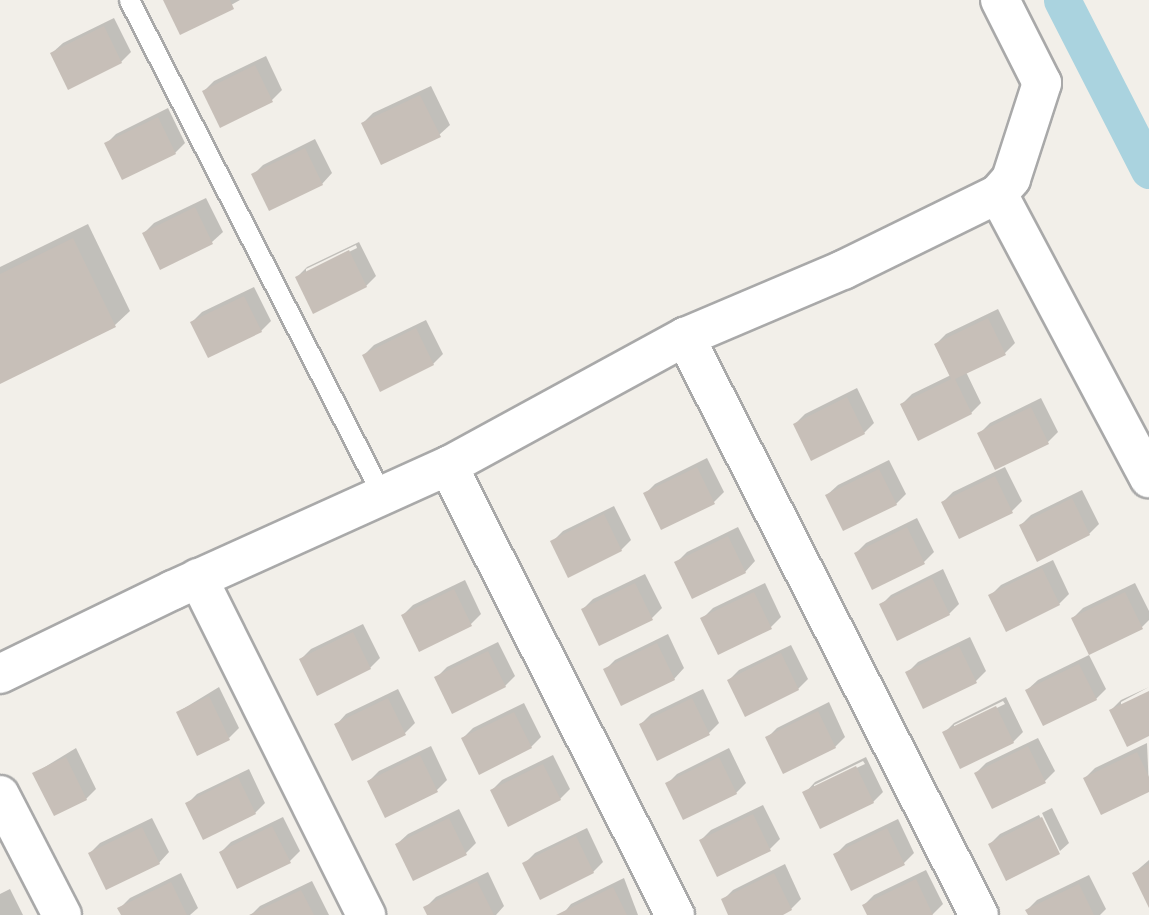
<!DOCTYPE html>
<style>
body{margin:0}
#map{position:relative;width:1149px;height:915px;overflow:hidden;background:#f2efe9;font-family:Montserrat,sans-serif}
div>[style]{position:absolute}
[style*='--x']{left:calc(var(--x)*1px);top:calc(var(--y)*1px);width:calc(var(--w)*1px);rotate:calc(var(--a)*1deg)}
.shadow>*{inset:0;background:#0003}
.canal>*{height:37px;margin:-18.5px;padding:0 18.5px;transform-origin:18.5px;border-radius:18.5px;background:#aad3df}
.building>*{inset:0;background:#c7bfb8}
.roads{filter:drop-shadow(2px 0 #a9a9a9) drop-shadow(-2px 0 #a9a9a9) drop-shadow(0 2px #a9a9a9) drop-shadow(0 -2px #a9a9a9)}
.service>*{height:19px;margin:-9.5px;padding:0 9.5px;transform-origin:9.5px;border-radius:9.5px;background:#fff}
.minor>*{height:38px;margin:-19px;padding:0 19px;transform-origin:19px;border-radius:19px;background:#fff}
span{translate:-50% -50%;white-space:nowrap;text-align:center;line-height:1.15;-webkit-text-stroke:6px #fff;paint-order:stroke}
</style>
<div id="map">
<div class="shadow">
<i style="clip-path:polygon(165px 0,240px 0,181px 33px)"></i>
<i style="clip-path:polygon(114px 18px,131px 52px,121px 62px,52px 53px,63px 43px)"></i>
<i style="clip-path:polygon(266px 56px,282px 90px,272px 100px,221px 125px,204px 91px,214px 81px)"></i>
<i style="clip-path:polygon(431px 86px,450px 125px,439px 135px,363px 123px,373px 113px)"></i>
<i style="clip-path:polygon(168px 108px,185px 143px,175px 153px,106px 144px,116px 134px)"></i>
<i style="clip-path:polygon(315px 139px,332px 173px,322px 184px,253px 175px,263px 165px)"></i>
<i style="clip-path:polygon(206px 198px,223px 232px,212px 242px,161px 268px,144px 233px,154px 223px)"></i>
<i style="clip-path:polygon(88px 224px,130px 311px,115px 325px,0 382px,0 267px)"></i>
<i style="clip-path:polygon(evenodd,359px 242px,376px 276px,366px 286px,297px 277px,307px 267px,359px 242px,356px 245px,357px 248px,306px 273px,306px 269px,356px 245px)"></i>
<i style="clip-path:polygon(254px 287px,271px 321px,261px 331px,192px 322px,202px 312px)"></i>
<i style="clip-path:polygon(998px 309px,1015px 343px,1005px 353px,966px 372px,981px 403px,971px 413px,902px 404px,912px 394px,951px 375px,936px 344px,946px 334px)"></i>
<i style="clip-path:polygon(426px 320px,443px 354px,433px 364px,364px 355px,374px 345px)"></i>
<i style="clip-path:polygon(857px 388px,874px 423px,864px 433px,795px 424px,805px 414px)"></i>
<i style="clip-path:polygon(1041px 398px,1058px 432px,1048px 442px,980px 433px,990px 423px)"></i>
<i style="clip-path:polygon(707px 458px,724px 492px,714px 502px,645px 494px,655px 484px)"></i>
<i style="clip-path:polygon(889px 460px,906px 494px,896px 504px,827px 495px,838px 485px)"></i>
<i style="clip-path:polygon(1005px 467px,1022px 501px,1012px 511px,943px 502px,953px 492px)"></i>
<i style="clip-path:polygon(1082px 490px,1099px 524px,1089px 534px,1021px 525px,1031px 515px)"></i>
<i style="clip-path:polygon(614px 506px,631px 540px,621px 550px,553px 541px,563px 531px)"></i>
<i style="clip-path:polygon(917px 518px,934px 552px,924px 562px,856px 553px,866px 543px)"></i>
<i style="clip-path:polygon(738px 527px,755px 561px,745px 572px,677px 562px,687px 552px)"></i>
<i style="clip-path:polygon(1053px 560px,1069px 594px,1059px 604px,991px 595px,1001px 585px)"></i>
<i style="clip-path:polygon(943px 569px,959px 604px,949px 614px,881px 605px,891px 595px)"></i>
<i style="clip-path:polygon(645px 574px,662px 608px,652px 618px,583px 609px,593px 599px)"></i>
<i style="clip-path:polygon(465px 580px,481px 614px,471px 624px,420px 649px,403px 615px,413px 605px)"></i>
<i style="clip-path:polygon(765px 583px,781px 617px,771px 627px,719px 653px,703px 618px,713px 608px)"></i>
<i style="clip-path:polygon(1135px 583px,1149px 611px,1149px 620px,1142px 627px,1073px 618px,1083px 608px)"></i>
<i style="clip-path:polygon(363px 624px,380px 658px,370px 668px,301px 659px,311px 649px)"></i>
<i style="clip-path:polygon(668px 634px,684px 668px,674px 679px,605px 670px,615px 660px)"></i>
<i style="clip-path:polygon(970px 637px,986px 671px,976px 681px,924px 707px,908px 672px,918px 662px)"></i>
<i style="clip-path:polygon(498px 642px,515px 676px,505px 686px,437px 677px,447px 667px)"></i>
<i style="clip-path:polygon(791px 645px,808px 679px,798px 689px,729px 680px,739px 670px)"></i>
<i style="clip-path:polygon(1089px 655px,1106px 689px,1096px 699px,1027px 690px,1038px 680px)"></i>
<i style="clip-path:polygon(219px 687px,239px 728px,229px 738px,178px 712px)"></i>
<i style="clip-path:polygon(1149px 687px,1121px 702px,1121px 706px,1149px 692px,1149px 734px,1111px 710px,1121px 700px)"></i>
<i style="clip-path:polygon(398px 689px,415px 723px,405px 733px,336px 725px,346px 714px)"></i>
<i style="clip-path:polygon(703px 689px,719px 723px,709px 733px,657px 759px,641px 724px,651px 714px)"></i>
<i style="clip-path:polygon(evenodd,1006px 697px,1023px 732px,1013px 742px,944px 733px,954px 723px,1006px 697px,1003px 701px,1005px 704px,954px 729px,954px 725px,1003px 701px)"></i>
<i style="clip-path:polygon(829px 702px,845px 737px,835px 747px,767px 738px,777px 728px)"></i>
<i style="clip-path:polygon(524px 703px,541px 737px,531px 747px,463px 738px,473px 728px)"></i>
<i style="clip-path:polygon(1038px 738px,1055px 771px,1045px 781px,976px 773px,986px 763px)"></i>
<i style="clip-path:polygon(1147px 743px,1149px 790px,1085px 778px,1095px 768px)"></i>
<i style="clip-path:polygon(431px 746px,447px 780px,437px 790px,386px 815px,369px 781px,379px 771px)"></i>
<i style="clip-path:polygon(76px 748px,96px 789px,86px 799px,35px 773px)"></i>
<i style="clip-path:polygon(729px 748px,746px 783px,736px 793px,667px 784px,677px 774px)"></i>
<i style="clip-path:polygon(553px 755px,570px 789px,560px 799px,492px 790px,502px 780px)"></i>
<i style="clip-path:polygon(evenodd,866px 757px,883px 792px,873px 802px,805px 793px,815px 782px,866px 757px,863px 761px,865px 764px,814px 788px,814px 785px,863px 761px)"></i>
<i style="clip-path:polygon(249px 769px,265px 803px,255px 813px,187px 804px,197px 794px)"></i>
<i style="clip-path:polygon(763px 805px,780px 839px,770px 849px,701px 840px,711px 830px)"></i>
<i style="clip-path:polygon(1052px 808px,1069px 843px,1060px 851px,1042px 813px)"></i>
<i style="clip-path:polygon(459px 809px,476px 843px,466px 853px,397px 844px,408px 834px)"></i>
<i style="clip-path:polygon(1039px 815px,1059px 853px,990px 844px,1000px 834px)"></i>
<i style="clip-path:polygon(283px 817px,300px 851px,290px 861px,221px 852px,231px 842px)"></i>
<i style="clip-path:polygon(152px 818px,169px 852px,159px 863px,90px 853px,100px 843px)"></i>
<i style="clip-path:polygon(898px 819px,914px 853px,904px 863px,852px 889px,836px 854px,846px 844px)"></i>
<i style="clip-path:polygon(587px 828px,603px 862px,593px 872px,525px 863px,535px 853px)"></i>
<i style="clip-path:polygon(1149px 860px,1149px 904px,1134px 873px)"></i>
<i style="clip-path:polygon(785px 864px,801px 899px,791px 909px,779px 915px,730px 915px,723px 900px,733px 890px)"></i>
<i style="clip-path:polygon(926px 870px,943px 904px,933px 914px,869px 915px,864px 905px,874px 895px)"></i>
<i style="clip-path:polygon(488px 872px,504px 906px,496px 915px,429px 915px,426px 907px,436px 897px)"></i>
<i style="clip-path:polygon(181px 873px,198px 908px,190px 915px,123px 915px,119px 909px,130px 898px)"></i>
<i style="clip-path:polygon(1089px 875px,1106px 909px,1100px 915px,1030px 915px,1027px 910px,1037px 900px)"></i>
<i style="clip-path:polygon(624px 878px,638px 915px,562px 915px,571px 904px)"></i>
<i style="clip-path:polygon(312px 881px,329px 915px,251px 915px,260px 906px)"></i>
<i style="clip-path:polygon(10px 889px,23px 915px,0 915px,0 894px)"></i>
</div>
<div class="canal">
<i style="--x:1062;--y:0;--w:191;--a:62.9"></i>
</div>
<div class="building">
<i style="clip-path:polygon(163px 0,230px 0,234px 9px,180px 35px)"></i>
<i style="clip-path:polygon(104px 26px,122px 63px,68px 90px,50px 53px)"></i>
<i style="clip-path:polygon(255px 65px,273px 102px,220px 128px,202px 91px)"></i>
<i style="clip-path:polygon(420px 95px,441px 137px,381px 165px,361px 123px)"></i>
<i style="clip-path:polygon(158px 117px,176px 154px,122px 180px,104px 143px)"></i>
<i style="clip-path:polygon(305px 148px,323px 185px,269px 211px,251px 174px)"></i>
<i style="clip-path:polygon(195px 207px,213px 244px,160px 270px,142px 233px)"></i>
<i style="clip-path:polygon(73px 238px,116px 327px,0 384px,0 274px)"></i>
<i style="clip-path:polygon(349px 250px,367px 287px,313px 314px,295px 277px)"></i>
<i style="clip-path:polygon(244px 296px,262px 332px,208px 358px,190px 322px)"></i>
<i style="clip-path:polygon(988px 318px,1006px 355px,955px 379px,972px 414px,918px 441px,900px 404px,951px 379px,934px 344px)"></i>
<i style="clip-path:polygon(416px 328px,434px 365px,380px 392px,362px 355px)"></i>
<i style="clip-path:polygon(847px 397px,865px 434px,811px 461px,793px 424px)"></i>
<i style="clip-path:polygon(1031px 407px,1049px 444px,995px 470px,977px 433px)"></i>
<i style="clip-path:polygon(697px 467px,715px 504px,661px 530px,643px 493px)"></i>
<i style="clip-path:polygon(879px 469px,897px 505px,843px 531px,825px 495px)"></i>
<i style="clip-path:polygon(995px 476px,1013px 513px,959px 539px,941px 502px)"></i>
<i style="clip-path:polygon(1072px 498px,1090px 535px,1037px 562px,1019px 525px)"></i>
<i style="clip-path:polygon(604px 514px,622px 551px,568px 578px,550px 541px)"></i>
<i style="clip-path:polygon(907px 527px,925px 564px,872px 590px,854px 553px)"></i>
<i style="clip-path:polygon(728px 536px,746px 573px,692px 599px,674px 562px)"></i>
<i style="clip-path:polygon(1042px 568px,1060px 605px,1006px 632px,988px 595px)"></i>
<i style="clip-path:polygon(932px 578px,950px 615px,897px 641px,879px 604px)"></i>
<i style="clip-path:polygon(635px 583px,653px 620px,599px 646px,581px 609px)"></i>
<i style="clip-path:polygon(454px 589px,472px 626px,419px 652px,401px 615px)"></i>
<i style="clip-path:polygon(754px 592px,772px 629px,718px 655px,700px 618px)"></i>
<i style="clip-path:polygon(1125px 592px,1143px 629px,1089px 655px,1071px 618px)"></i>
<i style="clip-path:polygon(353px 632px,371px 669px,317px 696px,299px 659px)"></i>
<i style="clip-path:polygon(657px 643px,675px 680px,621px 706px,603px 669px)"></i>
<i style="clip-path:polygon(959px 646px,977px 683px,923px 709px,905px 672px)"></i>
<i style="clip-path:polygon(488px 651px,506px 687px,452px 714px,434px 677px)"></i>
<i style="clip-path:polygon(781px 653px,799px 690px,745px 717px,727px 680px)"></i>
<i style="clip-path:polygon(1079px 664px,1097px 700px,1043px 726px,1025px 690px)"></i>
<i style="clip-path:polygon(1149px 691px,1149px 736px,1127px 747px,1109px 710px)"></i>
<i style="clip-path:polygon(209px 696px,230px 740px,197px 756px,176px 712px)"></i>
<i style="clip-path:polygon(388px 698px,406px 735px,352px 761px,334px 724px)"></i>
<i style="clip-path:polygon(692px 698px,710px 735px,657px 761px,639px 724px)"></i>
<i style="clip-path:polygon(996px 706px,1014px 743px,960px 769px,942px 732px)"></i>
<i style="clip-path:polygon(818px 711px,836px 748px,783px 774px,765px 737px)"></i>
<i style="clip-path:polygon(514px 712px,532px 748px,479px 775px,461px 738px)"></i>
<i style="clip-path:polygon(1028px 746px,1046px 783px,992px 809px,974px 773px)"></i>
<i style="clip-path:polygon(1137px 752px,1149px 777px,1149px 792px,1101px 815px,1083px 778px)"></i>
<i style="clip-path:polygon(420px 755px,438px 792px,385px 818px,367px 781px)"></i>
<i style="clip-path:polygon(66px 757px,87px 800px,54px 816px,32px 773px)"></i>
<i style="clip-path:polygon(719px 757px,737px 794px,683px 820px,665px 783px)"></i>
<i style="clip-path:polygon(543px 764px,561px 800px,508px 827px,490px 790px)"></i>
<i style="clip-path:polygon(856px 766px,874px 803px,820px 829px,802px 792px)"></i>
<i style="clip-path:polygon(238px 777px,256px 814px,203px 840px,185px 803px)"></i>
<i style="clip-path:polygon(753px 814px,771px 851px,717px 877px,699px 840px)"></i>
<i style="clip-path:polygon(1042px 817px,1060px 854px,1006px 881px,988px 844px)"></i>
<i style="clip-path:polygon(449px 818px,467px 855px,413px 881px,395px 844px)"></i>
<i style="clip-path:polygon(272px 826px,291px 863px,237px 889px,219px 852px)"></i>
<i style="clip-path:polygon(142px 827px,160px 864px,106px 890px,88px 853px)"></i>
<i style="clip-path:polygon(887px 828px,905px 865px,851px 891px,833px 854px)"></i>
<i style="clip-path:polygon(576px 836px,594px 873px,540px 900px,522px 863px)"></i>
<i style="clip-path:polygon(1149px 864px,1149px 908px,1132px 873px)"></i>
<i style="clip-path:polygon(774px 873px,792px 910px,783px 915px,728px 915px,721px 899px)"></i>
<i style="clip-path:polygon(916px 879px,933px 915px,867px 915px,862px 905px)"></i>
<i style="clip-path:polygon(477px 881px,494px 915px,427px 915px,423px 907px)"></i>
<i style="clip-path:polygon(171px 882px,187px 915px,121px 915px,117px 908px)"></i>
<i style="clip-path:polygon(1079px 884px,1094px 915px,1028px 915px,1025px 910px)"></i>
<i style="clip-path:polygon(613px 887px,627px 915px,556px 915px)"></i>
<i style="clip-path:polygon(301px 890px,314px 915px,249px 915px)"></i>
</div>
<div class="roads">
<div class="service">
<i style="--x:129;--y:0;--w:556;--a:62.93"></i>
</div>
<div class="minor">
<i style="--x:998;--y:194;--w:20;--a:-49"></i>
<i style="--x:1011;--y:179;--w:101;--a:-72.1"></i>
<i style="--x:1042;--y:83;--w:93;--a:-116.8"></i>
<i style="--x:685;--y:337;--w:648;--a:63.04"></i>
<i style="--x:448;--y:466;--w:503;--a:63.18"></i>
<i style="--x:198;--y:578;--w:377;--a:63.5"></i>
<i style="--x:0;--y:674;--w:192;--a:-25.9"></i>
<i style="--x:173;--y:590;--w:302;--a:-24.3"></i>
<i style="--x:448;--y:466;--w:270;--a:-28.6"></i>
<i style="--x:685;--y:337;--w:172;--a:-23"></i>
<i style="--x:843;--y:270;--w:173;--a:-26.1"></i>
<i style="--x:998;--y:194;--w:322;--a:62"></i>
<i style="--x:0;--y:795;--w:135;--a:62.7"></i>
</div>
</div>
</div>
